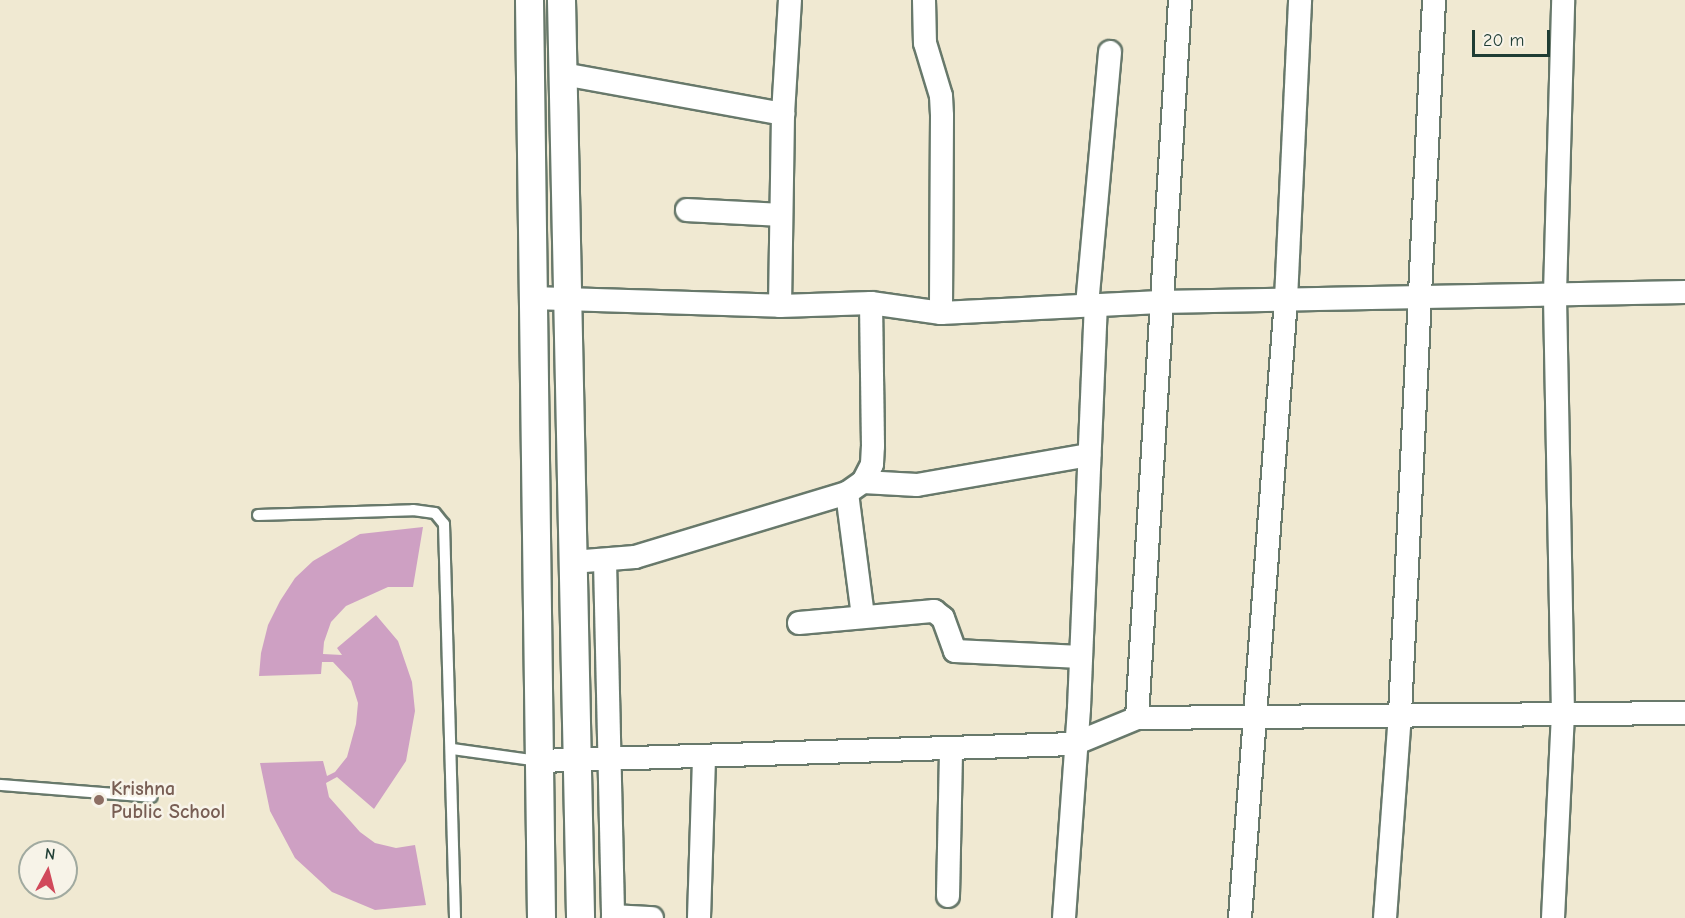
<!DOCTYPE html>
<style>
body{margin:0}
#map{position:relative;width:1685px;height:918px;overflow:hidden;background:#f0e9d2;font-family:"Comic Neue",sans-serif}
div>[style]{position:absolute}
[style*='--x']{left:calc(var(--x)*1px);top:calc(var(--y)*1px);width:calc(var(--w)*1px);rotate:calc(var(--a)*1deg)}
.building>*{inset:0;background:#cea0c3}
.roads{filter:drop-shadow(2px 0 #68796b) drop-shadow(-2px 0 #68796b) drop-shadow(0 2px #68796b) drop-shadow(0 -2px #68796b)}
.service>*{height:10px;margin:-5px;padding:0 5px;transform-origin:5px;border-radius:5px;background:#fff}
.minor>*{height:22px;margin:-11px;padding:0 11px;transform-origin:11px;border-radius:11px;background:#fff}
.tertiary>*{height:27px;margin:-13.5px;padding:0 13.5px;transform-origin:13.5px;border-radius:13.5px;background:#fff}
.dots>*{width:16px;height:16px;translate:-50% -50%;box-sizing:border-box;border:3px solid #f7f3e8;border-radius:50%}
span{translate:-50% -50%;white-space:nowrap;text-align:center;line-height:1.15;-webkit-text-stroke:5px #f7f3e8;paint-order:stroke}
.education-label{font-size:20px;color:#785e54;font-weight:700}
.left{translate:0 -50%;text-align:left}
.north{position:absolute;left:18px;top:840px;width:60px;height:60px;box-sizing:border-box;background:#f7f3e8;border:2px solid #a1aaa0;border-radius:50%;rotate:7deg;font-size:16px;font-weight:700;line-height:24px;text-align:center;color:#1f3d34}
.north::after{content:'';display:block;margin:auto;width:21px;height:27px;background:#d1495b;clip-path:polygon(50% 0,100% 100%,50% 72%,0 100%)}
.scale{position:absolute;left:1472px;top:30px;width:78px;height:27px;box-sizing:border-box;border:3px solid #1f3d34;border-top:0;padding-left:8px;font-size:18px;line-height:21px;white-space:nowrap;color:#1f3d34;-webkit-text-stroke:4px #f7f3e8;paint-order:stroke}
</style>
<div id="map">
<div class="building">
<i style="clip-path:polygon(423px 527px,413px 587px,388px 587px,346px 606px,331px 622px,324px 642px,323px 654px,342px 655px,337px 648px,376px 615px,398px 641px,412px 682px,415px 711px,406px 761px,374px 809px,337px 777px,326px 783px,329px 797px,360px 832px,375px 843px,396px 848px,415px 845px,426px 905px,375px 910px,332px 892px,295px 858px,270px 811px,260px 763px,323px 761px,327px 776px,335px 772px,347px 757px,356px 724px,358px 703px,351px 681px,333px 662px,322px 662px,321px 674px,259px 676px,261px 653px,268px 625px,280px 601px,295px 578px,313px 561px,360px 534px)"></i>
</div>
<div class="roads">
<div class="service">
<i style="--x:258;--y:515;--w:155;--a:-1.8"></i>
<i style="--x:413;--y:510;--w:22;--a:8"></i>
<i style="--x:435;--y:513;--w:14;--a:51"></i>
<i style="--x:444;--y:524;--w:394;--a:88.4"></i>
<i style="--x:452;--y:749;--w:87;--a:7.9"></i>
<i style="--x:0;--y:785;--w:152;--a:4.5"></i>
</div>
<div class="minor">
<i style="--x:924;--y:0;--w:43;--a:88.7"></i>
<i style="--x:925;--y:43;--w:55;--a:73.2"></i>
<i style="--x:941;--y:96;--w:20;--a:87"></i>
<i style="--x:942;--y:116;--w:197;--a:90.3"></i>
<i style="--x:563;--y:74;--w:224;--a:10.3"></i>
<i style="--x:687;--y:210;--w:94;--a:3"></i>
<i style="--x:532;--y:298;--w:248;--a:1.8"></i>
<i style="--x:780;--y:306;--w:91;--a:-1.9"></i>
<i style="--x:871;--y:303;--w:71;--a:8.1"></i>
<i style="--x:941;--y:313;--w:219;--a:-2.9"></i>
<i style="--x:1160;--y:302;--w:525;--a:-1.09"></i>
<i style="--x:1087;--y:305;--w:254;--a:-84.8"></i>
<i style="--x:780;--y:306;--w:192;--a:-89.1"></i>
<i style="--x:783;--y:114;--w:114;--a:-86.5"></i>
<i style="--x:863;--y:482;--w:54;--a:3.2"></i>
<i style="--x:917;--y:485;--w:175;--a:-9.9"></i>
<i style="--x:847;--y:493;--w:124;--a:82.6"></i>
<i style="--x:605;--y:561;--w:357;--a:88.7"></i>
<i style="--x:572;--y:562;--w:63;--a:-4.5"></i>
<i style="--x:635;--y:557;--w:221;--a:-16.8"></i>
<i style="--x:847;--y:493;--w:19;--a:-35"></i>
<i style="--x:863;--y:482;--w:20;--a:-63"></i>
<i style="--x:872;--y:464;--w:18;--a:-87"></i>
<i style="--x:873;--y:446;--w:143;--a:-90.8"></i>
<i style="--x:799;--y:623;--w:136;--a:-5.1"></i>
<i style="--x:934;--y:611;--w:11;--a:38"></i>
<i style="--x:943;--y:618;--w:35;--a:70"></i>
<i style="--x:955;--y:651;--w:126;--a:2.7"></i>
<i style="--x:1137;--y:718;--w:719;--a:-86.57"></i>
<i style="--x:539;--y:761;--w:535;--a:-1.82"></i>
<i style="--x:1074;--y:744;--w:68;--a:-22.4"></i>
<i style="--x:1137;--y:718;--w:548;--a:-0.52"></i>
<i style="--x:948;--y:896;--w:146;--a:-88.8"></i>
<i style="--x:613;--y:916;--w:39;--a:3"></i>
<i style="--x:699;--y:918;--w:160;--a:-88.2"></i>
<i style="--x:1064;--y:918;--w:211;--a:-85.9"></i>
<i style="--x:1079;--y:708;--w:403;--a:-87.6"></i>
<i style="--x:1240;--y:918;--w:621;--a:-85.75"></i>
<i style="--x:1286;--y:299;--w:299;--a:-87.3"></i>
<i style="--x:1385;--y:918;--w:205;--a:-85.8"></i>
<i style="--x:1400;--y:714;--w:715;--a:-87.27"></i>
<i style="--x:1553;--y:918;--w:204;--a:-87.2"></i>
<i style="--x:1563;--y:714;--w:420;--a:-91.1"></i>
<i style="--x:1555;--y:294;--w:294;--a:-88.4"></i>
</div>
<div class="tertiary">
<i style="--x:529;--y:0;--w:918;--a:89.25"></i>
<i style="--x:561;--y:0;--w:918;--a:88.81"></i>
</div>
</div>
<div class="dots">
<i style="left:99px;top:800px;background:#8d6e63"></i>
</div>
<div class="education-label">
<span class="left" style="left:111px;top:800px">Krishna<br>Public School</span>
</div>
<div class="north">N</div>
<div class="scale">20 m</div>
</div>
